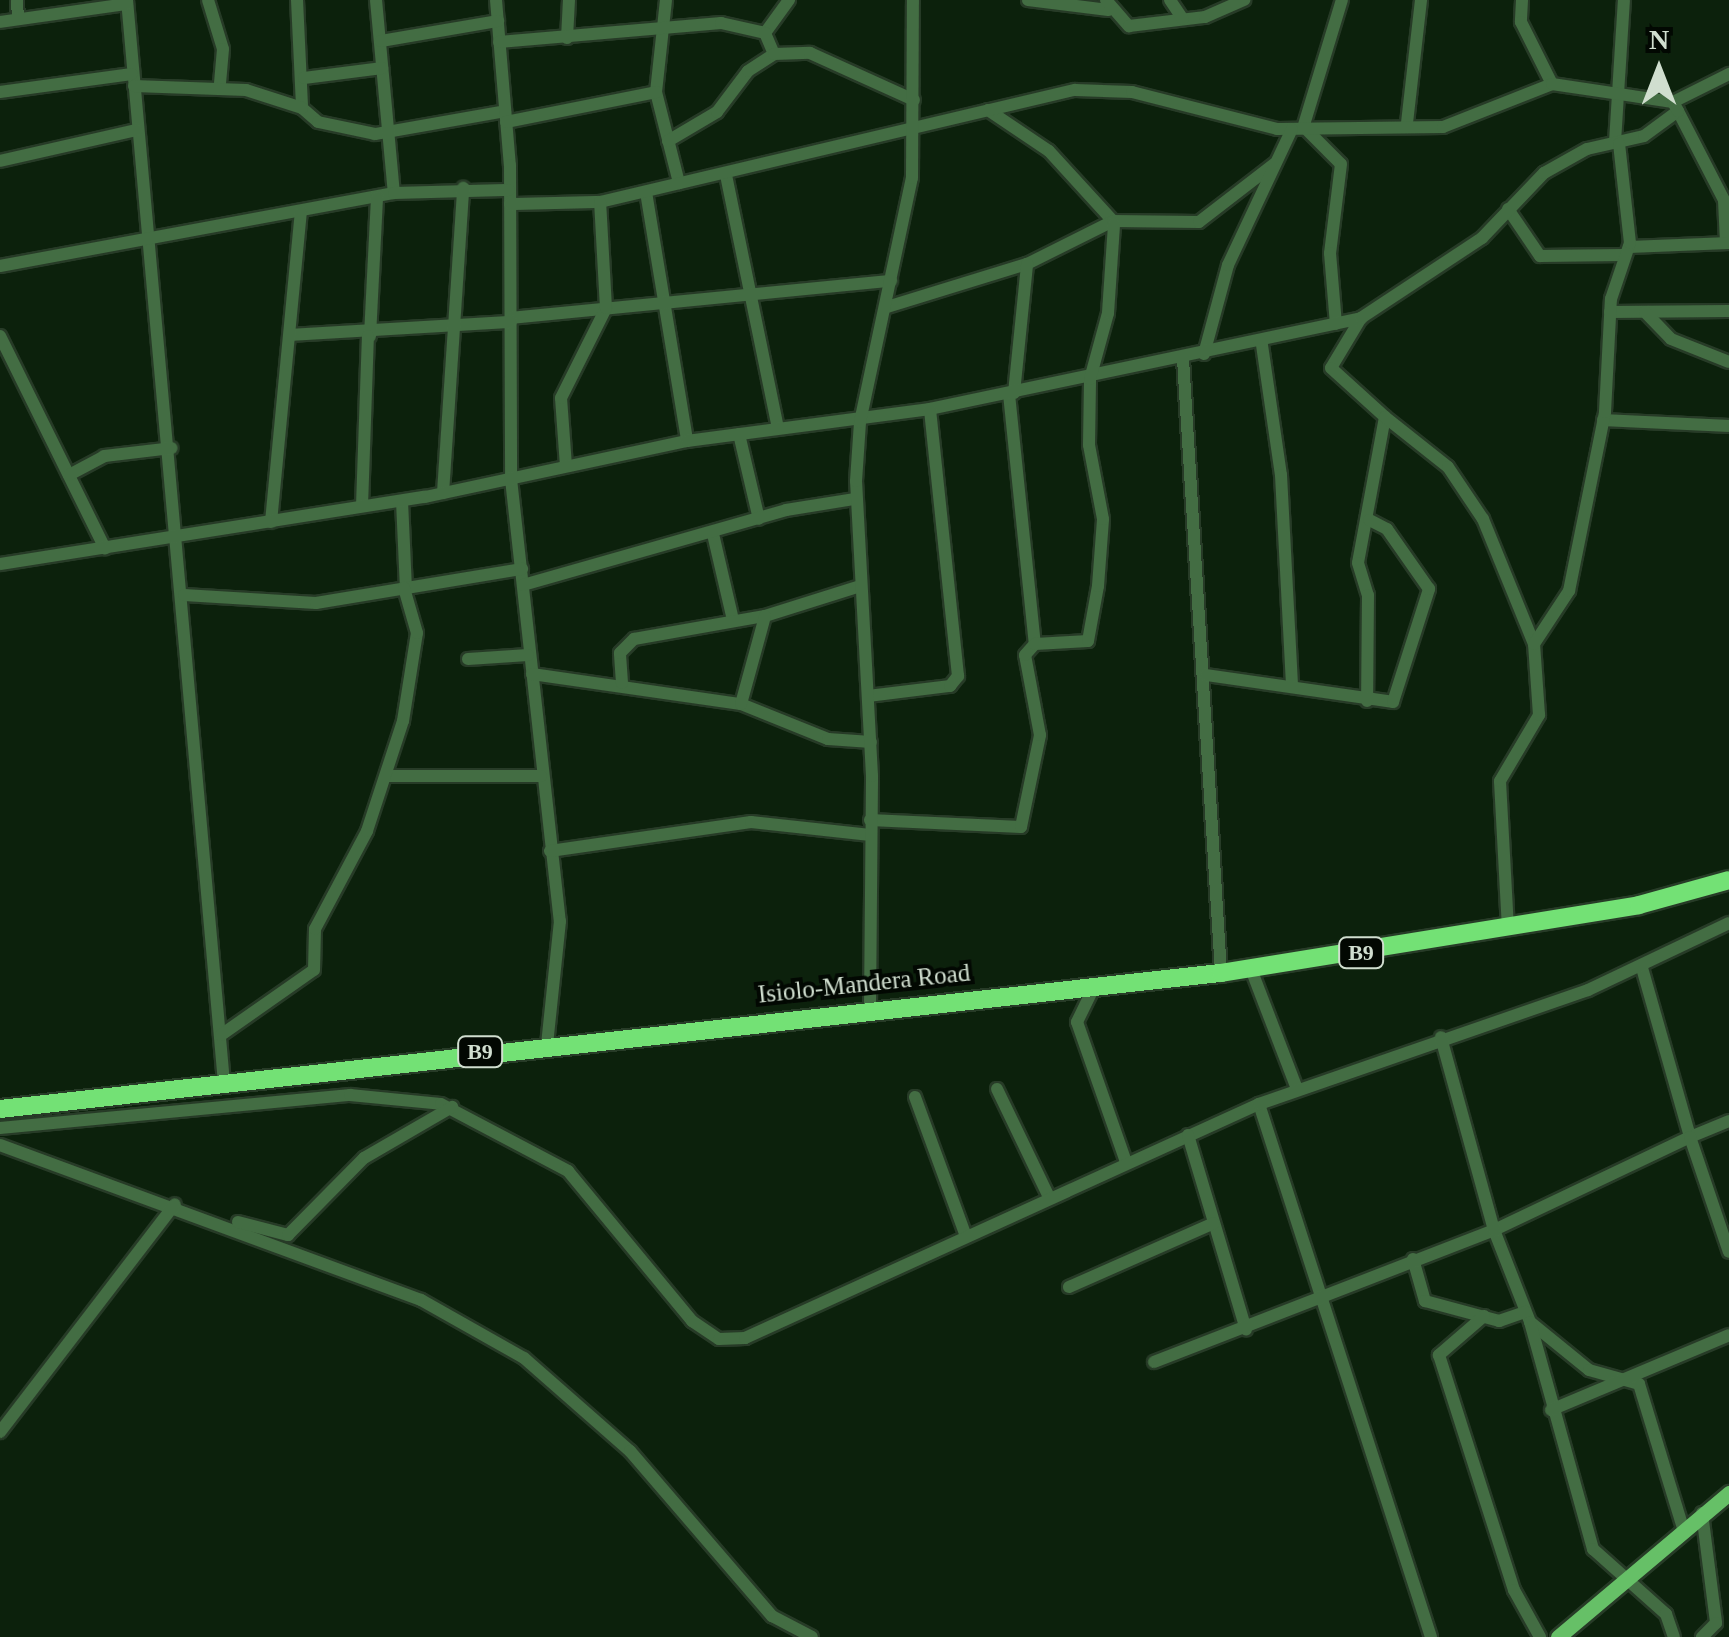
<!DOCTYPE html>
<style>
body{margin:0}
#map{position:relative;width:1729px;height:1637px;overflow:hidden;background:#0c210c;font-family:"Times New Roman",serif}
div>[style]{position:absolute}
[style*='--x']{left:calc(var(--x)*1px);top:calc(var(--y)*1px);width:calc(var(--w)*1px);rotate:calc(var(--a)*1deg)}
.roads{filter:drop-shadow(2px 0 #273b27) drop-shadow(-2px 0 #273b27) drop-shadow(0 2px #273b27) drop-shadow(0 -2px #273b27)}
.minor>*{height:12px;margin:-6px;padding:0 6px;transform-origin:6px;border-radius:6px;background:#436d43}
.major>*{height:15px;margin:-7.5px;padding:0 7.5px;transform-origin:7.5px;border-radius:7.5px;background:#66c067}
.highway>*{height:18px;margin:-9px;padding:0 9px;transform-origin:9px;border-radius:9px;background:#73e175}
span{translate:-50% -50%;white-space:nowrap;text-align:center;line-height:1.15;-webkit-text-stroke:8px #020802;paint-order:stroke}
.shield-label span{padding:2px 8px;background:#020802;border:2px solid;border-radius:8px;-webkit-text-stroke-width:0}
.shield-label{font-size:22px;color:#d0decf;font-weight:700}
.street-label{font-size:25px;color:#d0decf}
.north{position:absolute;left:1609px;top:20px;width:100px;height:100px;-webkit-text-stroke:8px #020802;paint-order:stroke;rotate:0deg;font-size:28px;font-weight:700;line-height:40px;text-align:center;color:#d0decf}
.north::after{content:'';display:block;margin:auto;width:35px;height:45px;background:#d0decf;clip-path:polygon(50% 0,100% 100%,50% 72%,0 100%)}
</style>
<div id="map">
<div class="roads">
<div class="minor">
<i style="--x:17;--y:0;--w:19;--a:87"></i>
<i style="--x:127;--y:0;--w:1086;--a:84.88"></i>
<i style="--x:208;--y:0;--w:51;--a:73"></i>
<i style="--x:223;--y:49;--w:37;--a:95"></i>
<i style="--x:297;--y:0;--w:108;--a:87.3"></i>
<i style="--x:302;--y:108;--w:21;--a:41"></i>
<i style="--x:318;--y:122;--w:58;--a:11.9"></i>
<i style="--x:375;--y:134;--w:132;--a:-10"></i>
<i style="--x:376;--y:0;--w:194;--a:84.7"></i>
<i style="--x:496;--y:0;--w:166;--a:85.2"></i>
<i style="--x:510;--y:165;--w:314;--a:89.8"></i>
<i style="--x:511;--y:479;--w:445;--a:83.7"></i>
<i style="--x:560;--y:921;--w:124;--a:96"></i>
<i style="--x:666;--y:0;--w:93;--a:96.2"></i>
<i style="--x:656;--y:92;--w:94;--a:75.8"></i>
<i style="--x:1028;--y:0;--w:81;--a:7.1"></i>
<i style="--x:1106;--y:0;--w:35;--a:49"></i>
<i style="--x:1129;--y:26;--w:77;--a:-6.8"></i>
<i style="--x:1205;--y:17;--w:43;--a:-23.6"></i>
<i style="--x:1170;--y:0;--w:23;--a:56"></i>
<i style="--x:1522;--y:0;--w:22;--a:93"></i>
<i style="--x:1521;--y:22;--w:69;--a:63.4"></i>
<i style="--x:0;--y:22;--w:128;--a:-8.1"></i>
<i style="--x:765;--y:33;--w:41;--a:-54"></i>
<i style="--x:567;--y:38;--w:38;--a:-87"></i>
<i style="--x:381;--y:41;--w:119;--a:-9.7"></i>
<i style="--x:499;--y:42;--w:223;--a:-4.9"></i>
<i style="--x:721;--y:23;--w:45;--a:12.8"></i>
<i style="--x:765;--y:33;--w:23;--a:67"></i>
<i style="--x:304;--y:78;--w:79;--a:-7.3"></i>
<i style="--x:134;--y:86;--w:112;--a:2"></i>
<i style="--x:246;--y:90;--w:59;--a:17.8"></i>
<i style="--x:0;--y:92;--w:133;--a:-7.8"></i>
<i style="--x:988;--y:110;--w:73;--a:33.9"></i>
<i style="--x:1049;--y:151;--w:95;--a:47.6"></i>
<i style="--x:1678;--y:111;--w:100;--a:62.7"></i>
<i style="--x:1724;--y:200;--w:43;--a:87.3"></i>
<i style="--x:506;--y:122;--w:153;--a:-11.3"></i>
<i style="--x:1407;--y:123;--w:124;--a:-83.5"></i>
<i style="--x:1303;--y:128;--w:134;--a:-73.1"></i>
<i style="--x:1306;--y:129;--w:49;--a:45"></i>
<i style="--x:1341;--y:164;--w:90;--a:97"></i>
<i style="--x:1330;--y:253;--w:71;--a:85.2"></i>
<i style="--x:668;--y:141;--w:57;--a:-30.6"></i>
<i style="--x:717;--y:112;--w:51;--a:-52.9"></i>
<i style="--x:748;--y:71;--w:31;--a:-33"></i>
<i style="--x:774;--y:54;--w:36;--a:-2"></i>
<i style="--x:810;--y:53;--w:114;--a:24.3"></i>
<i style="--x:1615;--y:142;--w:142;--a:-86.4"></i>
<i style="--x:0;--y:161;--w:140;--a:-12.8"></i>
<i style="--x:726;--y:175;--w:258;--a:78.4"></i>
<i style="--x:646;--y:192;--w:252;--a:80.6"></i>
<i style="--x:510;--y:204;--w:90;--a:-1.3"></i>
<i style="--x:600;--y:202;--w:488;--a:-13.3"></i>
<i style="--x:1075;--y:90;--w:57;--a:2"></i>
<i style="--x:1132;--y:92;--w:150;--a:14.3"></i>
<i style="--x:1277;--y:129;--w:166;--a:-0.7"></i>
<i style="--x:1443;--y:127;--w:117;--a:-21.5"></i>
<i style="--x:1552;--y:84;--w:122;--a:8.5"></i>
<i style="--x:1673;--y:102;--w:63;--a:-26.6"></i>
<i style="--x:1508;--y:209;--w:57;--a:55.8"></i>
<i style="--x:1540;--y:256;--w:84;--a:-0.7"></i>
<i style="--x:1629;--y:247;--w:100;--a:-2.3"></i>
<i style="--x:0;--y:266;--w:401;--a:-10.5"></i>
<i style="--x:394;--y:193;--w:115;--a:-1.5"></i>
<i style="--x:887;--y:307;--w:146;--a:-17.1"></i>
<i style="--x:1027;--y:264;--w:96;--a:-26.6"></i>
<i style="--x:1113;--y:221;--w:86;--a:0.7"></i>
<i style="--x:1199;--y:222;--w:95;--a:-37.7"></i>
<i style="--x:1610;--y:312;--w:119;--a:-0.5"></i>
<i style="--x:1645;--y:312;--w:37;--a:46"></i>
<i style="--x:1671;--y:339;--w:62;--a:21.6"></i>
<i style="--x:511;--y:318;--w:382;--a:-5.6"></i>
<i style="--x:1361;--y:318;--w:58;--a:121"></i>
<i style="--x:1331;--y:368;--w:73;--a:42.2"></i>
<i style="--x:1385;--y:417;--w:148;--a:100.5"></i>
<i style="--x:1358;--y:563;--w:34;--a:73"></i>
<i style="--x:1368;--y:595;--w:106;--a:90.5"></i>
<i style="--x:291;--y:335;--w:220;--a:-3.4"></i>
<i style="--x:0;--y:336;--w:237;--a:63.7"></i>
<i style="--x:370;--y:336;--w:139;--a:-87.1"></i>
<i style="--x:1262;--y:345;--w:131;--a:81.7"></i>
<i style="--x:1281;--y:475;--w:210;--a:87"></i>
<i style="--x:1204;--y:354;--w:92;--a:-74.9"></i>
<i style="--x:1228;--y:265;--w:150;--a:-64.8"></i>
<i style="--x:1183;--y:359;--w:615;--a:86.46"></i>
<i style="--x:1014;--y:393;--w:130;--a:-84.2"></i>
<i style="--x:1009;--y:394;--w:251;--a:84.1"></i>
<i style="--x:1385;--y:417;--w:80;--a:38.4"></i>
<i style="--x:1448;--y:467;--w:63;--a:56.1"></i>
<i style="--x:1483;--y:519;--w:135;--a:67.8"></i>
<i style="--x:1603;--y:420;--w:126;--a:2.7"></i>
<i style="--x:739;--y:434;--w:87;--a:76.8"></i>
<i style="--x:566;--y:466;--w:68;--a:-94.2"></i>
<i style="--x:561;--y:398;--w:101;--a:-63.4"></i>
<i style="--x:606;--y:308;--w:106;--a:-93.2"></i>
<i style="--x:69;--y:475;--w:40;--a:-28"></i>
<i style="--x:104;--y:456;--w:68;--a:-6.7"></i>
<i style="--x:443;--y:493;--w:306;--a:-86.2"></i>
<i style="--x:402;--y:501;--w:87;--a:87.4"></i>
<i style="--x:362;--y:506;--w:170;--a:-88"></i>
<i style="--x:271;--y:522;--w:311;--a:-84.5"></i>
<i style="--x:713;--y:534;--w:88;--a:76.9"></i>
<i style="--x:0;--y:564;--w:430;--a:-9"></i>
<i style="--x:425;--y:497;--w:268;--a:-12.1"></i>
<i style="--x:687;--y:441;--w:245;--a:-7.5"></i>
<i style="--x:930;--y:409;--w:441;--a:-11.9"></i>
<i style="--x:1361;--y:318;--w:145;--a:-33.5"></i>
<i style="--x:1482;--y:238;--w:90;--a:-46.4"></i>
<i style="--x:1544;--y:173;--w:49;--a:-29.2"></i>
<i style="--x:1587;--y:149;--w:58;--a:-12.8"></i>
<i style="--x:1644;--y:136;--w:42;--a:-36.3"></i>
<i style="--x:1678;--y:111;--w:10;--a:-119"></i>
<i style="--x:523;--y:585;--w:273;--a:-15.9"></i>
<i style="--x:786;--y:510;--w:70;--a:-9.1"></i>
<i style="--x:184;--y:595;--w:132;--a:3.5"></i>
<i style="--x:316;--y:603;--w:209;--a:-9.4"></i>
<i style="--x:468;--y:659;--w:60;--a:-3.8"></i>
<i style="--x:532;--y:674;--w:211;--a:8.2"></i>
<i style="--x:741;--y:704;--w:94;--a:21.9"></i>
<i style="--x:828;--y:739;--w:43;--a:4"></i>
<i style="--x:1206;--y:675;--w:189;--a:8.2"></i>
<i style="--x:1393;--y:702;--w:119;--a:-72.3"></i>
<i style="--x:1429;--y:589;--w:73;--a:-125"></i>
<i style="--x:1387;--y:529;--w:20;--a:-153"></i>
<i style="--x:622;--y:683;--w:30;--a:-94"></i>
<i style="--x:620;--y:653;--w:20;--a:-45"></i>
<i style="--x:634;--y:639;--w:133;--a:-10"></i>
<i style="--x:765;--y:616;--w:100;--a:-17.5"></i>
<i style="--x:868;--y:696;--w:83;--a:-7"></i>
<i style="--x:950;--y:686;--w:13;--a:-51"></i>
<i style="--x:958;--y:676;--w:268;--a:-96"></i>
<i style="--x:741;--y:704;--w:91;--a:-74.7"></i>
<i style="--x:389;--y:776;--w:152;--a:0"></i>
<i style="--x:870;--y:820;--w:151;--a:2.7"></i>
<i style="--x:1021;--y:827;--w:94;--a:-78.3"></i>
<i style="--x:1040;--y:735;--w:81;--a:-100.6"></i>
<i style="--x:1025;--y:655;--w:15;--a:-48"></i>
<i style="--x:1035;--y:644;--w:53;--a:-3.2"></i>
<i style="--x:1088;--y:641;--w:56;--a:-79.7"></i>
<i style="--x:1098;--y:586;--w:67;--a:-85.7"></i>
<i style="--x:1103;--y:519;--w:75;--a:-100.7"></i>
<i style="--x:1089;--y:445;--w:66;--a:-89.1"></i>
<i style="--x:1090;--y:379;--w:68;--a:-74.7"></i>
<i style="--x:1108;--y:313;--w:89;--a:-86.1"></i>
<i style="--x:550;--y:851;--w:203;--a:-8.2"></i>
<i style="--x:751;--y:822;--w:120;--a:6.2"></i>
<i style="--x:1508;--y:929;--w:148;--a:-93.1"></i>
<i style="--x:1500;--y:781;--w:77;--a:-59.4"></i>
<i style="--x:1539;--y:715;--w:71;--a:-94"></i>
<i style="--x:1534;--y:644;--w:64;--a:-56.6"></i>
<i style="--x:1569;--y:591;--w:183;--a:-78.6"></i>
<i style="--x:1605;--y:412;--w:113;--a:-87"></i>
<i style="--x:1611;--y:299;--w:59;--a:-71.3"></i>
<i style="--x:1630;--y:243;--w:100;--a:-96.3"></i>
<i style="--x:1642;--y:968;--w:176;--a:74.1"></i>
<i style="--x:1690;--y:1137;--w:217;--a:154.6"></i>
<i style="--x:1494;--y:1230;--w:99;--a:68.6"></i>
<i style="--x:1530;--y:1322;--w:76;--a:39.1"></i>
<i style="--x:1589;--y:1370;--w:52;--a:15.6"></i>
<i style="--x:1639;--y:1384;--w:151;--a:73"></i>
<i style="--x:1251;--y:969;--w:129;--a:69"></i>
<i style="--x:1094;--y:987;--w:39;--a:116"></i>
<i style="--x:1077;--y:1022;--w:148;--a:70.7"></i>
<i style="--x:870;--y:1008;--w:232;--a:-89.5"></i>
<i style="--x:872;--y:776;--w:295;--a:-93.1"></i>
<i style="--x:856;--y:481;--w:59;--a:-86.1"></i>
<i style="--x:860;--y:422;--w:249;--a:-78"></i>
<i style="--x:912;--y:178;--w:178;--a:-89.7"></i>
<i style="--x:221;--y:1035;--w:113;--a:-35"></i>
<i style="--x:314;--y:970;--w:41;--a:-88.6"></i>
<i style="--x:315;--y:929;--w:111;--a:-62"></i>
<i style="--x:367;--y:831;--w:116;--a:-71.9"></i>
<i style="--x:403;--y:721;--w:89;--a:-81"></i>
<i style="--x:417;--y:633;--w:47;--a:-106.1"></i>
<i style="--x:997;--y:1089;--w:120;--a:64.3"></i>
<i style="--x:915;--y:1097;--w:148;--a:69.9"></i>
<i style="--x:1259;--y:1104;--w:560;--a:72.12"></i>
<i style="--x:1729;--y:1121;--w:42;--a:157.7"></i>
<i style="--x:1690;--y:1137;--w:121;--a:71.3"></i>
<i style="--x:0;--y:1128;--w:352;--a:-5.4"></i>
<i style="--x:350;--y:1095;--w:91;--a:5.6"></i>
<i style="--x:441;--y:1104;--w:144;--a:27.8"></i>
<i style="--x:568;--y:1171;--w:195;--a:50.4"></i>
<i style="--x:692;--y:1321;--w:32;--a:34"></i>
<i style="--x:719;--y:1339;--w:26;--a:-2"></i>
<i style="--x:745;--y:1338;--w:565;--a:-24.48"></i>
<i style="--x:1259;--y:1104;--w:348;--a:-19.1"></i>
<i style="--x:1588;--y:990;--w:156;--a:-25.4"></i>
<i style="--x:1188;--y:1135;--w:203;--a:73.4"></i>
<i style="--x:0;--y:1145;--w:449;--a:20.2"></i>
<i style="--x:421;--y:1300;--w:118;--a:29.4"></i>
<i style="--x:524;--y:1358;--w:141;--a:41.3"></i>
<i style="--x:630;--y:1451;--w:218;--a:49.3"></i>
<i style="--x:772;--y:1616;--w:45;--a:27.7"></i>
<i style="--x:238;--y:1222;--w:52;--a:14.6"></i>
<i style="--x:288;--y:1235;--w:108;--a:-45.4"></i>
<i style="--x:364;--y:1158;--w:102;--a:-30.1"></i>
<i style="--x:1413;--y:1259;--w:44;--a:74.1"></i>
<i style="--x:1425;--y:1301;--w:77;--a:15.1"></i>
<i style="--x:1499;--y:1321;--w:28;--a:-19"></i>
<i style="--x:1069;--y:1287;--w:158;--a:-23.8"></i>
<i style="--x:1484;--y:1316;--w:60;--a:139.1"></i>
<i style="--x:1439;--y:1355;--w:247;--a:72.3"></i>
<i style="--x:1514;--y:1590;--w:54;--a:61"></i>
<i style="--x:1530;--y:1322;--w:236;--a:74.5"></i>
<i style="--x:1593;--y:1549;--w:98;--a:41.7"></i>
<i style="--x:1666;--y:1614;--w:24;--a:71"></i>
<i style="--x:1154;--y:1362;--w:365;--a:-21.2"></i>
<i style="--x:1494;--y:1230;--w:200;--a:-105.4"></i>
<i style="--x:1551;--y:1410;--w:193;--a:-22.8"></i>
<i style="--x:0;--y:1432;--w:287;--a:-52.5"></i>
<i style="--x:1702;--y:1513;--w:111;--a:82.7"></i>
<i style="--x:1716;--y:1623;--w:20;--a:135"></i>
</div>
<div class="major">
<i style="--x:1558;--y:1637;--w:224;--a:-40.1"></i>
</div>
<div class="highway">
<i style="--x:0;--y:1109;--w:1229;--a:-6.36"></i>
<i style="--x:1221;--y:973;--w:423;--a:-9.2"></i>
<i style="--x:1639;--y:905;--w:93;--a:-15.5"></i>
</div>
</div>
<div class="shield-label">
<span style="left:1361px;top:953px">B9</span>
<span style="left:480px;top:1052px">B9</span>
</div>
<div class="street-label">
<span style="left:864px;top:984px;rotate:-6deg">Isiolo-Mandera Road</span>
</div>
<div class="north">N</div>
</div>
